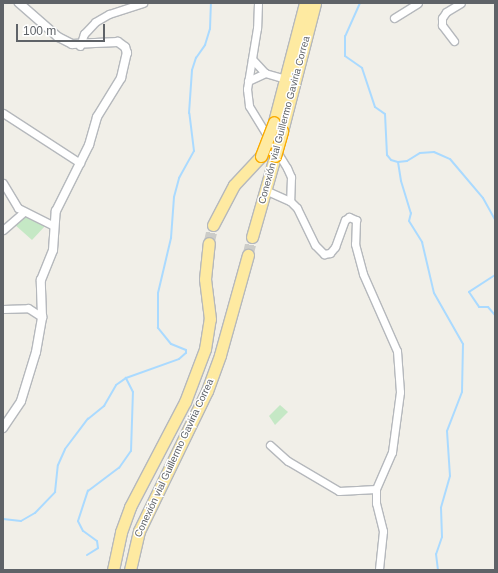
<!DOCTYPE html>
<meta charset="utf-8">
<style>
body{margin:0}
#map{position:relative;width:498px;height:573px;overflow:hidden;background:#f1efe8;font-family:Arial,sans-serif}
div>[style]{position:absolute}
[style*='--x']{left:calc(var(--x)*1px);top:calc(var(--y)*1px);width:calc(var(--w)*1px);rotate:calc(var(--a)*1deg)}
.green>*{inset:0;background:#c5e8c5}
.stream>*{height:2px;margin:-1px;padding:0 1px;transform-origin:1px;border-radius:1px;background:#aadaff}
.trunk-tunnel>*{height:11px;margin-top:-5.5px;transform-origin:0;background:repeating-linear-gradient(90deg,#ccccc8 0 11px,transparent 0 16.5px)}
.roads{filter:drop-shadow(1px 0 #b5b8bc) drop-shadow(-1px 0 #b5b8bc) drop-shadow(0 1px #b5b8bc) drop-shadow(0 -1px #b5b8bc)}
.minor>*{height:7px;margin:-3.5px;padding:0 3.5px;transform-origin:3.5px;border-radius:3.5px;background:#fff}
.tertiary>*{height:8px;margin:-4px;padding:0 4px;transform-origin:4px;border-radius:4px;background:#fff}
.trunk>*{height:11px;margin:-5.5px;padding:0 5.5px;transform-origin:5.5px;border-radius:5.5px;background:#feeaa1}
.bridges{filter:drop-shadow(1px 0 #f9ab00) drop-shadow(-1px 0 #f9ab00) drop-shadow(0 1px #f9ab00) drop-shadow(0 -1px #f9ab00)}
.trunk-bridge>*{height:11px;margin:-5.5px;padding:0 5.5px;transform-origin:5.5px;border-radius:5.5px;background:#feeaa1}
span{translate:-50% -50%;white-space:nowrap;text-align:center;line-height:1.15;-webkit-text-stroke:3px #fff;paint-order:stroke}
.street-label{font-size:10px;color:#5f6368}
.frame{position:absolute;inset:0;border:4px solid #5f6368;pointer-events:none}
.scale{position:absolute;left:16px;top:24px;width:89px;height:18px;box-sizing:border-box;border:2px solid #5f6368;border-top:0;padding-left:5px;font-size:12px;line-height:14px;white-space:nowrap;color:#5f6368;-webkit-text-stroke:3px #fff;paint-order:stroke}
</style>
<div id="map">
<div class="green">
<i style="clip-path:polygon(24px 214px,46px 225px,32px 240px,14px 224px)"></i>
<i style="clip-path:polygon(280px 405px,288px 412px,275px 425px,269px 416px)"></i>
</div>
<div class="stream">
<i style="--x:360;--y:3;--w:36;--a:114"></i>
<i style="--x:345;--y:36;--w:20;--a:90"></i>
<i style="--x:345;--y:56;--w:21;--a:35"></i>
<i style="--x:362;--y:68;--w:41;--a:71.6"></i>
<i style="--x:375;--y:107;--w:12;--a:35"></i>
<i style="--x:385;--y:114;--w:41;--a:87.2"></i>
<i style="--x:387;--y:155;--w:6;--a:51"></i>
<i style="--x:391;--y:160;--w:7;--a:16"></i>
<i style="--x:398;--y:162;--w:9;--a:-6"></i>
<i style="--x:407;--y:161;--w:15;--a:-32"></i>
<i style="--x:420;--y:153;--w:14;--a:-4"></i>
<i style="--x:434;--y:152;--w:17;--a:24"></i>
<i style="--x:450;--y:159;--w:51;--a:49.8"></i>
<i style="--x:483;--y:198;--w:25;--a:61"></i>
<i style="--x:398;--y:162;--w:19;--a:81"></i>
<i style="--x:401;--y:181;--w:34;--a:73"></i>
<i style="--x:411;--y:213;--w:8;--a:104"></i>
<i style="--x:409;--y:221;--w:25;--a:58"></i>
<i style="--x:422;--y:242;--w:52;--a:76.8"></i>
<i style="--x:434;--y:293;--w:59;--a:60.4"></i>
<i style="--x:463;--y:344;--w:48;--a:91.2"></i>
<i style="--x:462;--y:392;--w:42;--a:111"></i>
<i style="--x:447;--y:431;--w:45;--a:86.2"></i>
<i style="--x:450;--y:476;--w:33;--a:106"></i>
<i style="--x:441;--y:508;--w:29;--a:88"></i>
<i style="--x:442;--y:537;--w:18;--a:109"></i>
<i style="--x:436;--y:554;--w:16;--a:83"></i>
<i style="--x:495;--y:275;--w:31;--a:147"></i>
<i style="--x:469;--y:292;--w:18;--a:56"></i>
<i style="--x:479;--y:307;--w:9;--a:0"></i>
<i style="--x:488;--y:307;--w:11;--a:49"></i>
<i style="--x:3;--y:519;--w:18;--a:6"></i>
<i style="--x:21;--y:521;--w:16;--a:-30"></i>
<i style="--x:35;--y:513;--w:29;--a:-46"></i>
<i style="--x:55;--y:492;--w:27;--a:-84"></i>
<i style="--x:58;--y:465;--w:17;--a:-66"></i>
<i style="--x:65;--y:449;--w:38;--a:-53"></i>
<i style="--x:88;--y:419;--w:21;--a:-39"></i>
<i style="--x:104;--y:406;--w:24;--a:-60"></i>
<i style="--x:116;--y:385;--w:12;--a:-35"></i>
<i style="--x:126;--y:378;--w:56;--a:-19.7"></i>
<i style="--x:179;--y:359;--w:9;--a:-41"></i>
<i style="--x:186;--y:353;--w:3;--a:-90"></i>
<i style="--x:186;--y:350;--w:16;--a:-158"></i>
<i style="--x:171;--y:344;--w:21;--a:-129"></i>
<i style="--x:158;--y:328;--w:35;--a:-90"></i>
<i style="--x:158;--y:293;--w:57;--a:-76.7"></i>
<i style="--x:171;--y:238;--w:41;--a:-85.8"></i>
<i style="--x:174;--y:197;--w:20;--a:-75"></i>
<i style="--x:179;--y:178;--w:31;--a:-61"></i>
<i style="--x:194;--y:151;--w:38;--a:-97"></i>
<i style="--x:189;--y:113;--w:43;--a:-86"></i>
<i style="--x:192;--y:70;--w:13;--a:-72"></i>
<i style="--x:196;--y:58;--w:16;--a:-55"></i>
<i style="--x:205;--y:45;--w:17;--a:-73"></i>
<i style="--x:210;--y:29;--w:26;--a:-88"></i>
<i style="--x:87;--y:555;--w:13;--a:-32"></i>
<i style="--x:98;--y:548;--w:7;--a:-98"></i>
<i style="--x:97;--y:541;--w:17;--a:-144"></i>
<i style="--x:83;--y:531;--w:11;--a:-117"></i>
<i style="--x:78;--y:521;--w:32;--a:-72"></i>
<i style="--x:88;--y:491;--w:39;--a:-37"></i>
<i style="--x:119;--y:468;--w:21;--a:-55"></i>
<i style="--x:131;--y:451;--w:59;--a:-88.1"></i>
<i style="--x:133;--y:392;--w:16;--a:-117"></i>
</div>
<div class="trunk-tunnel">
<i style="--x:209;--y:243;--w:18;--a:-77"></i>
<i style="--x:248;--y:255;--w:18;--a:-77"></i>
</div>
<div class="roads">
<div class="minor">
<i style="--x:258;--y:3;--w:25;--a:92"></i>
<i style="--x:257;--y:28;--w:62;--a:99.3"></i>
<i style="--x:247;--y:89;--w:17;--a:83"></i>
<i style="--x:249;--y:106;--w:73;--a:58.5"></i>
<i style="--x:287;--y:168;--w:10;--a:66"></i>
<i style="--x:291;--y:177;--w:24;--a:92"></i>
<i style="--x:394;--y:18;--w:28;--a:-32"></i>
<i style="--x:454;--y:41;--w:20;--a:-127"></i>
<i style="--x:442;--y:25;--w:7;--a:-90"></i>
<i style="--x:442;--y:18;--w:7;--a:-56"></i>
<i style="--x:446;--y:12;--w:17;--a:-31"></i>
<i style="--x:80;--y:46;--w:13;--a:-72"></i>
<i style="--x:84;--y:34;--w:16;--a:-47"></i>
<i style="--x:95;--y:22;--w:16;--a:-30"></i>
<i style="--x:109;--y:14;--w:36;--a:-18"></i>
<i style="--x:252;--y:59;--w:19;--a:47"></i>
<i style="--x:248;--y:81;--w:19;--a:-25"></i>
<i style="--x:265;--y:73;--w:22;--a:16"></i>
<i style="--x:3;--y:113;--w:92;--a:33"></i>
<i style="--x:3;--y:183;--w:29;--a:59"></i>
<i style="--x:18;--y:208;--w:40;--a:26.6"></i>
<i style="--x:265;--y:190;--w:27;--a:24"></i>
<i style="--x:290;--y:201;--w:10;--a:45"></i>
<i style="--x:297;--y:208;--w:41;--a:64.1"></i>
<i style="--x:315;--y:245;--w:13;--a:45"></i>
<i style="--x:324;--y:254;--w:6;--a:-9"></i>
<i style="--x:330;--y:253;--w:8;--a:-50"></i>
<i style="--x:335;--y:247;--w:29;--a:-70"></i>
<i style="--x:345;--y:220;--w:5;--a:-37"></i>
<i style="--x:349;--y:217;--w:8;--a:23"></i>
<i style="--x:356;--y:220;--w:24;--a:92"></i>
<i style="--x:355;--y:244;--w:31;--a:75"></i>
<i style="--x:363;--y:274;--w:84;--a:66.2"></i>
<i style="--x:397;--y:351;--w:41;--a:85.8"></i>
<i style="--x:400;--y:392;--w:61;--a:97.6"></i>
<i style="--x:392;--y:452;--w:40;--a:113.4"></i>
<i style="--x:376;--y:489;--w:14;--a:90"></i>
<i style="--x:376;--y:503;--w:29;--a:76"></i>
<i style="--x:383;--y:531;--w:39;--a:96"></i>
<i style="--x:3;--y:230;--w:28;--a:-41"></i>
<i style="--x:3;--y:309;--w:25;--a:-2"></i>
<i style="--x:28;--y:308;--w:17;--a:33"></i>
<i style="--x:270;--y:445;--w:24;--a:42"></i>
<i style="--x:288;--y:461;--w:59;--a:30.5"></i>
<i style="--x:339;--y:491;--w:37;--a:-3"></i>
</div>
<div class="tertiary">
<i style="--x:3;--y:428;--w:32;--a:-56"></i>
<i style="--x:21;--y:401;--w:51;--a:-73"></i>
<i style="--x:36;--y:352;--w:36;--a:-80"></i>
<i style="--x:42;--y:317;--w:37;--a:-92"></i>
<i style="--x:41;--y:280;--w:32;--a:-68"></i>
<i style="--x:53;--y:250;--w:39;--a:-86"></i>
<i style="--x:56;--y:211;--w:74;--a:-63.4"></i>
<i style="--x:89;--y:145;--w:29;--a:-74"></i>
<i style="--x:97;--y:117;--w:46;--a:-58.4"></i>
<i style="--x:121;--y:78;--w:26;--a:-77"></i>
<i style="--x:127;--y:53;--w:6;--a:-108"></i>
<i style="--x:125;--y:47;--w:9;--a:-144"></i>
<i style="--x:118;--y:42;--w:46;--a:177.5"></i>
<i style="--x:72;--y:44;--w:16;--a:-153"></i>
<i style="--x:58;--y:37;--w:52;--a:-138.9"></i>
</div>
<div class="trunk">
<i style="--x:274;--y:122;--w:123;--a:-75.4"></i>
<i style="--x:282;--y:131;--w:132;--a:-75.5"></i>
<i style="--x:213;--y:225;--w:45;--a:-62.3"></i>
<i style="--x:234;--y:185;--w:40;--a:-47"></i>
<i style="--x:252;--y:237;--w:84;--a:-74.1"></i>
<i style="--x:113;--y:570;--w:39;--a:-78"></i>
<i style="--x:121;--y:532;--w:27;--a:-70"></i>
<i style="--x:130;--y:507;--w:119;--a:-62.4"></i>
<i style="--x:185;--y:402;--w:57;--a:-69.3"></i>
<i style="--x:205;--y:349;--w:30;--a:-81"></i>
<i style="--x:210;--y:319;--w:40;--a:-97.1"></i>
<i style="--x:205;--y:279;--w:36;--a:-84"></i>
<i style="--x:130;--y:570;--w:40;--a:-77"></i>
<i style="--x:139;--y:531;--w:156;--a:-64.1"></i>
<i style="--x:207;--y:391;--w:38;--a:-70"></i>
<i style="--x:220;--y:355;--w:104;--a:-74.4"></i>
</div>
</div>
<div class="bridges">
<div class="trunk-bridge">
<i style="--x:261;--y:156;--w:36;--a:-69"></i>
<i style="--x:275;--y:156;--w:26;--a:-74"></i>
</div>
</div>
<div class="street-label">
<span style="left:284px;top:120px;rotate:-75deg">Conexión vial Guillermo Gaviria Correa</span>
<span style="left:174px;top:458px;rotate:-65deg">Conexión vial Guillermo Gaviria Correa</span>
</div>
<div class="frame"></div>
<div class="scale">100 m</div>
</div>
